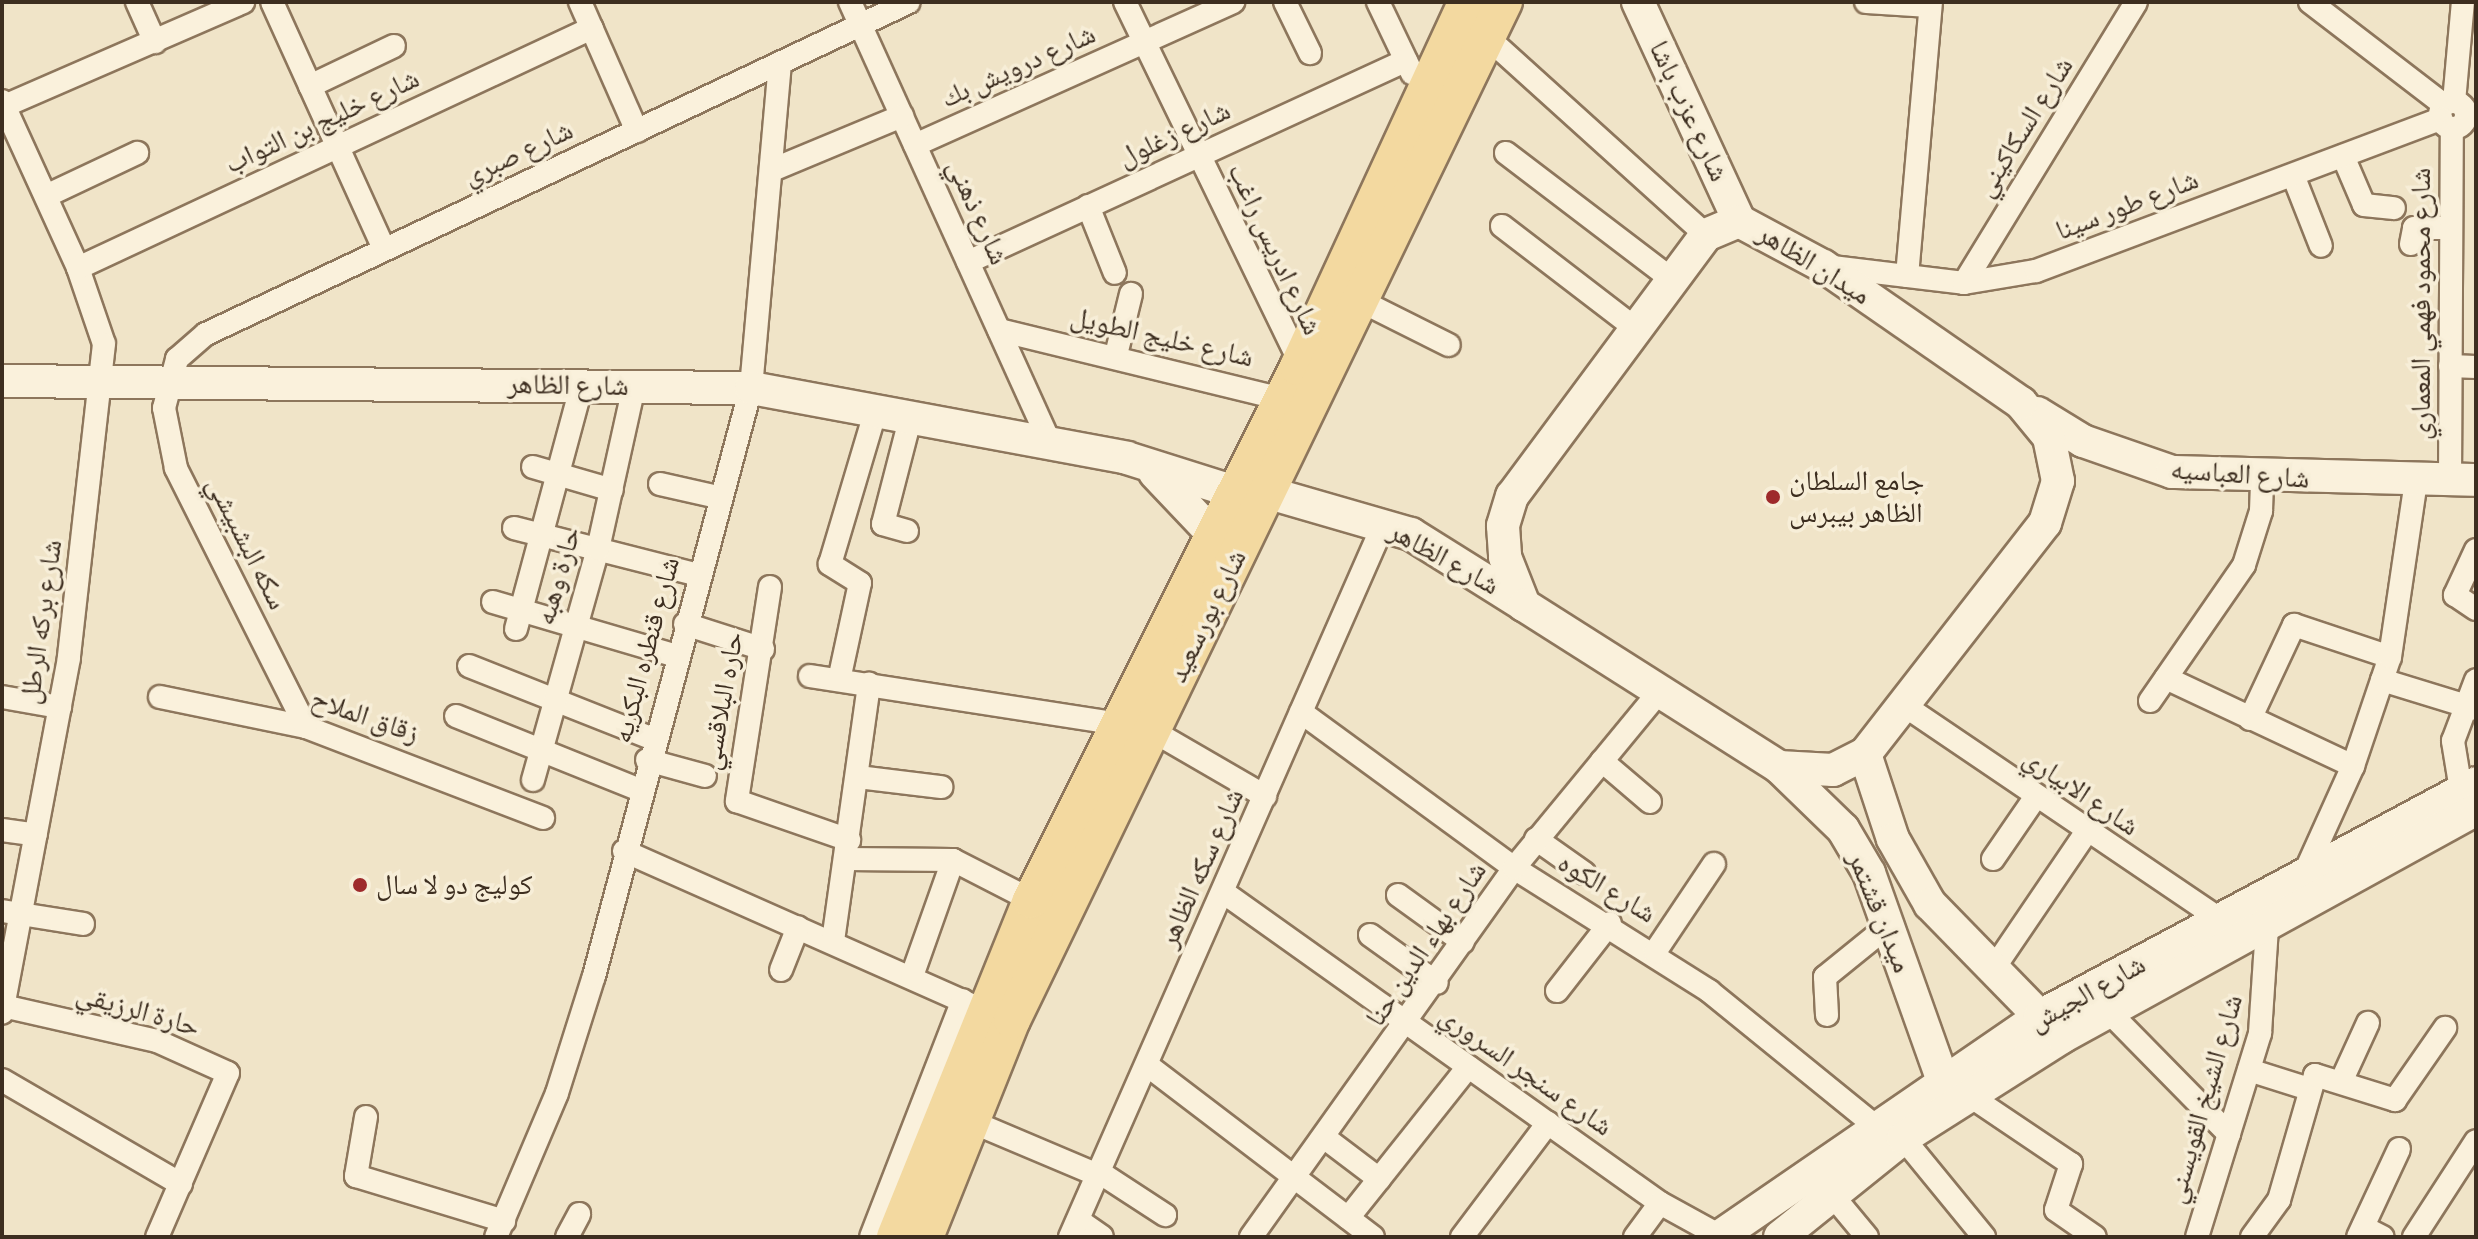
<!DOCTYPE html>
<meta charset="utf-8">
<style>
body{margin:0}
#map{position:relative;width:2478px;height:1239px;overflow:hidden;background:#f0e4c8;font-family:"Crimson Pro","Noto Naskh Arabic",serif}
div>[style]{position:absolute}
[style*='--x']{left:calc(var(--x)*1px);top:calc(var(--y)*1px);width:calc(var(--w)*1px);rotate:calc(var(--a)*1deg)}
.roads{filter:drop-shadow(2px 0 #8d765c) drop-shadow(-2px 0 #8d765c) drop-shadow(0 2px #8d765c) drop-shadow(0 -2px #8d765c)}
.street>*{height:22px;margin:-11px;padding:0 11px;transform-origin:11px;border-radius:11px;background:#faf1dc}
.street>.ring{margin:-11px;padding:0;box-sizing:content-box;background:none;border:22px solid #faf1dc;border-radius:50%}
.secondary>*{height:32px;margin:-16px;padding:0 16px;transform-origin:16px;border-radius:16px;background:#faf1dc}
.primary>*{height:36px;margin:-18px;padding:0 18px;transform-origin:18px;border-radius:18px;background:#f3d9a0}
.dots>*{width:22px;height:22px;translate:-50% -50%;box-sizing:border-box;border:4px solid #f7eed8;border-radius:50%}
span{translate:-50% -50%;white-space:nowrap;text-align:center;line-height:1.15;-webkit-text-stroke:7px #f7eed8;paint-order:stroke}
.street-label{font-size:28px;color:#3d2e20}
.poi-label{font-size:28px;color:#3d2e20}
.left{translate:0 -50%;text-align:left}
.frame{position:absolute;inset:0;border:4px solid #3d2e20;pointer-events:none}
</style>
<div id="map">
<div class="roads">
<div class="street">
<i style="--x:137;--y:2;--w:44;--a:65.8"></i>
<i style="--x:272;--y:2;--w:271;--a:65.6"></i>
<i style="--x:580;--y:2;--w:141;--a:66.2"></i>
<i style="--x:850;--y:2;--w:487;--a:65.6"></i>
<i style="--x:1125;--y:2;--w:410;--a:64.1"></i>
<i style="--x:1285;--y:2;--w:57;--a:63.9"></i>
<i style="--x:1378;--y:2;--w:79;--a:64.4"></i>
<i style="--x:1866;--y:2;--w:64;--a:3.6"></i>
<i style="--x:2310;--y:2;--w:169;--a:37.5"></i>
<i style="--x:1488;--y:38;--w:294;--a:42.1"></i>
<i style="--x:310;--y:86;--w:93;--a:-25.5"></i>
<i style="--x:2;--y:101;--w:183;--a:65.5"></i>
<i style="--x:78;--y:268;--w:80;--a:71.1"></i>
<i style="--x:104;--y:344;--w:316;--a:96.4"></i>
<i style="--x:69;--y:658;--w:361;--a:100.7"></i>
<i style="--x:2454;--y:102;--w:100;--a:-84.9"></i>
<i class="ring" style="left:2440px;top:102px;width:4px;height:4px"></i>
<i style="--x:2;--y:107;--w:263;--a:-23.5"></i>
<i style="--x:915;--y:145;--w:349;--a:-24.2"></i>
<i style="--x:1506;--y:153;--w:210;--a:37.3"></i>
<i style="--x:2343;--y:156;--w:53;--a:66.8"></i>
<i style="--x:2364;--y:205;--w:30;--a:6"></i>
<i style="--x:772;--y:170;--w:141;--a:-22.6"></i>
<i style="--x:2293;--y:175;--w:76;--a:68.5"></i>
<i style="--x:46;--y:196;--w:101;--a:-25.3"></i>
<i style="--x:1088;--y:206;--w:72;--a:68.1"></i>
<i style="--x:1502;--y:226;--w:169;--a:37.5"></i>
<i style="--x:2411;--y:244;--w:16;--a:-79"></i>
<i style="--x:2414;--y:228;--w:37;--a:0"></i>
<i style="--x:968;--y:262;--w:482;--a:-24.7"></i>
<i style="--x:1824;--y:266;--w:141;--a:6.9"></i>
<i style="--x:1964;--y:283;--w:73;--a:-9.5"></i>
<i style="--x:2036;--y:271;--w:433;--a:-20.6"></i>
<i style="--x:78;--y:268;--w:567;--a:-25.03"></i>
<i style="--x:1907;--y:276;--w:275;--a:-85"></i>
<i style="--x:1964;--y:283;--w:329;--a:-58.5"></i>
<i style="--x:1361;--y:301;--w:98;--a:26.6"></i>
<i style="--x:999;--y:330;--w:304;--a:13.7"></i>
<i style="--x:1116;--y:355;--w:63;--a:-76.2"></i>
<i style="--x:2450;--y:366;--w:26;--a:2"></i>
<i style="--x:533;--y:467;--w:82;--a:16.2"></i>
<i style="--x:2450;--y:480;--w:352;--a:-89.7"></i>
<i style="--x:660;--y:484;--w:58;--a:12.8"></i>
<i style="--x:514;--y:528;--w:190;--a:14.3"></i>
<i style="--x:907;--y:531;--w:25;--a:-164"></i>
<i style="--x:883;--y:524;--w:112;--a:-75.5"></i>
<i style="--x:2476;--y:550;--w:50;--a:115"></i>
<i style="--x:2455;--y:595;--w:25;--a:34"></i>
<i style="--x:770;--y:587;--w:217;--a:98.8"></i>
<i style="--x:737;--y:801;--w:119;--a:19.2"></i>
<i style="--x:493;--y:602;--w:191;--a:16.4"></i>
<i style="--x:685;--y:624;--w:82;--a:17.8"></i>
<i style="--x:516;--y:629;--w:253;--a:-74.9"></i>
<i style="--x:469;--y:666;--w:198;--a:21.6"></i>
<i style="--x:810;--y:676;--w:308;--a:8.8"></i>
<i style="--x:2166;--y:678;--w:207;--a:25.2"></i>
<i style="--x:839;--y:680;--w:99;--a:-77.8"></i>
<i style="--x:860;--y:583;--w:36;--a:-148"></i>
<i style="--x:830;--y:564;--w:161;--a:-73.4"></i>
<i style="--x:2382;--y:680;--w:98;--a:17.1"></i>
<i style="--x:2;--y:697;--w:59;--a:9.8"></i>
<i style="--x:160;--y:697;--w:149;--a:11.6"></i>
<i style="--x:306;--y:727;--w:254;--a:21"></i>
<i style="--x:2150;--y:701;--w:165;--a:-55.3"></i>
<i style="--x:2244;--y:565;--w:57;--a:-72.5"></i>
<i style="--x:2261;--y:511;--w:32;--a:-88"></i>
<i style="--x:1908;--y:708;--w:380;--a:34.1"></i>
<i style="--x:1301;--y:712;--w:264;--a:36.2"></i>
<i style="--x:1514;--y:868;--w:231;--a:32.2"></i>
<i style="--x:1709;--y:991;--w:213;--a:39.1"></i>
<i style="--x:456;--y:716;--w:198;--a:21.9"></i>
<i style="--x:2250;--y:719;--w:104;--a:-64.9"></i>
<i style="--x:2294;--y:625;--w:101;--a:18.4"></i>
<i style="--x:306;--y:727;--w:290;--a:-116.7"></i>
<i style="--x:176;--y:468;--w:61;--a:-101.3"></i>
<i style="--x:164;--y:408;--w:51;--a:-75.1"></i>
<i style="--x:177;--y:359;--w:38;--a:-41"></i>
<i style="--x:206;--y:334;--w:777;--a:-25.28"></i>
<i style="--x:1151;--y:730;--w:132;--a:30.1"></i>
<i style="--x:647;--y:760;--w:60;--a:15.4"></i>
<i style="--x:1602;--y:761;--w:63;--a:40.5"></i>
<i style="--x:858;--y:777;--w:84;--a:6.9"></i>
<i style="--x:533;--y:780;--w:240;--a:-74.3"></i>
<i style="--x:598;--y:549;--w:167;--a:-77.5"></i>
<i style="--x:2461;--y:790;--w:50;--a:-99.3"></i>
<i style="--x:2453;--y:741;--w:65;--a:-69.3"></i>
<i style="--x:2;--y:830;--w:34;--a:8"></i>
<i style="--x:1536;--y:839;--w:59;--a:35.3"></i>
<i style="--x:624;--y:851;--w:393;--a:23.9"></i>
<i style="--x:846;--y:859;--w:107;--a:0.5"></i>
<i style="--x:953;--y:860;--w:88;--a:27.1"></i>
<i style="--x:1993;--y:859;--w:74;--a:-55.5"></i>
<i style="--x:2306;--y:870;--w:114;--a:-65.7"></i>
<i style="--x:2353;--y:766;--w:115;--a:-71.3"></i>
<i style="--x:2390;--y:657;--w:179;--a:-81.6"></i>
<i style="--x:1223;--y:892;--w:536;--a:35.44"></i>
<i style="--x:1660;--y:1203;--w:68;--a:28.8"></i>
<i style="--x:1398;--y:895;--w:80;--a:35.9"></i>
<i style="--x:2;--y:911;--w:82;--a:9.1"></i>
<i style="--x:1370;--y:935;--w:82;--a:35.6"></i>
<i style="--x:833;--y:941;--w:260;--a:-82"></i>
<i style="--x:1655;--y:952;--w:106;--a:-56.2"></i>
<i style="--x:1994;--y:968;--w:162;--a:-55.8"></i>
<i style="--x:781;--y:970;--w:46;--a:-68.4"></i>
<i style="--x:912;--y:976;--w:123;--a:-70.5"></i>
<i style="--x:1557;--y:991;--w:86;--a:-52.1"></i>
<i style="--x:3;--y:1006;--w:158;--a:12.8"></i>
<i style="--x:157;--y:1041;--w:78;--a:24.3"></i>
<i style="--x:228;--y:1073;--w:179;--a:113.4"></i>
<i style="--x:2110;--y:1013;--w:170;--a:45.5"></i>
<i style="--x:1827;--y:1015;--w:38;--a:-93"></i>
<i style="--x:1825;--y:977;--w:81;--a:-39"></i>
<i style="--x:1147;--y:1065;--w:284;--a:37.3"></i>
<i style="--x:2249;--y:1070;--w:63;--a:17.6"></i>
<i style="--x:2;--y:1080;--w:207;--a:30.2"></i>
<i style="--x:2341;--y:1082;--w:65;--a:-65.4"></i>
<i style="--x:1970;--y:1096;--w:122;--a:34"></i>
<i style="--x:2071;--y:1164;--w:48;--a:108.1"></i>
<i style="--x:2056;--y:1210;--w:47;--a:34.7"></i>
<i style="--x:366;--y:1117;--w:60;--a:99.6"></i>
<i style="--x:356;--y:1176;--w:155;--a:16.9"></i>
<i style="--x:970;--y:1121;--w:139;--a:22.9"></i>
<i style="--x:1325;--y:1138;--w:68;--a:37.2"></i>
<i style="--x:1903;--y:1138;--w:128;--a:50.7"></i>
<i style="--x:1099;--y:1172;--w:79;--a:33.1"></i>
<i style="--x:1833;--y:1196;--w:53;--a:50.3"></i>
<i style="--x:1348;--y:1218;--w:193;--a:-51.5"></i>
<i style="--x:1078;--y:1220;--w:29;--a:35"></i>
<i style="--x:2363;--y:1227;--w:22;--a:27"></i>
<i style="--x:496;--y:1237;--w:156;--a:-67"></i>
<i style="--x:557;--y:1093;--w:123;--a:-72.5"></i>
<i style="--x:594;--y:976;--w:609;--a:-75.05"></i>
<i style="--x:751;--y:388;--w:326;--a:-84.9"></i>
<i style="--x:567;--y:1237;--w:26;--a:-62"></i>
<i style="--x:871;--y:1237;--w:254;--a:-68.8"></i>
<i style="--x:1070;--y:1237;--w:780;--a:-66.26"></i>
<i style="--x:1251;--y:1237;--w:453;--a:-54.5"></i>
<i style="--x:1514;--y:868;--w:229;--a:-50.5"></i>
<i style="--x:1462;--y:1237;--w:143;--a:-53"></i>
<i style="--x:1635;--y:1237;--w:42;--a:-53.7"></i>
<i style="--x:2197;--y:1237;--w:214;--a:-72.8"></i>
<i style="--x:2260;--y:1033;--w:105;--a:-86.2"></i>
<i style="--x:2252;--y:1237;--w:46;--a:-53.9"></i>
<i style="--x:2279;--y:1200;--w:130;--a:-73.9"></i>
<i style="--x:2315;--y:1075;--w:84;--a:17.4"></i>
<i style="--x:2395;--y:1100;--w:88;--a:-55.2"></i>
<i style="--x:2358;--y:1237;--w:97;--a:-65"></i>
<i style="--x:2414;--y:1237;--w:114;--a:-57.1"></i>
</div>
<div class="secondary">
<i style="--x:1638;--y:2;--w:241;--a:65.2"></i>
<i style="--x:2;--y:381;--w:749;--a:0.54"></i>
<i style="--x:751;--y:388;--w:382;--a:10.5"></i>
<i style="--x:1127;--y:458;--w:113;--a:17.5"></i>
<i style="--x:2037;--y:413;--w:54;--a:31.3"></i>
<i style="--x:2083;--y:441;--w:94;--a:19.2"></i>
<i style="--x:2172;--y:472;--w:304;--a:1.5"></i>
<i style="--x:1155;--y:473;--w:83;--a:46.5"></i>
<i style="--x:1269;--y:493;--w:148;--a:16.1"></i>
<i style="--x:1411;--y:534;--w:133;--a:32.1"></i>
<i style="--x:1865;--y:754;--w:89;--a:71.8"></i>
<i style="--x:1893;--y:839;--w:75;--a:60.4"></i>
<i style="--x:1930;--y:904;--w:176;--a:45.7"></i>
<i style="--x:1779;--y:767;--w:54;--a:3.2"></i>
<i style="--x:1833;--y:770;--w:36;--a:-27"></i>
<i style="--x:1865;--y:754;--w:293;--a:-52.1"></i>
<i style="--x:2045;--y:523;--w:44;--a:-72.8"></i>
<i style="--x:2058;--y:481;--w:45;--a:-101.6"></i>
<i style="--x:2049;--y:437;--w:44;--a:-129.5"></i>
<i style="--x:2021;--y:403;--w:241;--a:-145.3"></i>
<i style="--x:1823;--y:266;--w:95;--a:-151.8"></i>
<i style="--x:1739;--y:221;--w:36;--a:157"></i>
<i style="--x:1706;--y:235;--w:325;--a:126.6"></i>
<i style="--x:1512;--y:496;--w:31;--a:107"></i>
<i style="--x:1503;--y:526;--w:31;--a:86"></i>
<i style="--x:1505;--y:557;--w:52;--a:68.4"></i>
<i style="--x:1524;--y:605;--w:302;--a:32.4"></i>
<i style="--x:1779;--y:767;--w:89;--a:44.1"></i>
<i style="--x:1843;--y:829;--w:51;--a:59.4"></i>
<i style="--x:1869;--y:873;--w:221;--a:70.4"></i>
<i style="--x:1719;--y:1237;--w:390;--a:-34.5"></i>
<i style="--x:2040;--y:1016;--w:494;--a:-28.1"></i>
<i style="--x:1780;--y:1237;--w:158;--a:-38.8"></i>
<i style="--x:1903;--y:1138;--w:188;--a:-32.4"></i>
<i style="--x:2062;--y:1037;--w:473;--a:-28.8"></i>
</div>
<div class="primary">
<i style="--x:895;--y:1237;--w:363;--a:-68"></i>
<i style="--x:1031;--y:900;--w:596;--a:-63.39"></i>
<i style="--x:1298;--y:367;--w:402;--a:-65.2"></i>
<i style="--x:925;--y:1237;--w:234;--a:-68.2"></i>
<i style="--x:1012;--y:1020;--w:1131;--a:-64.21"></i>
</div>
</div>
<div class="dots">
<i style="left:1773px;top:497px;background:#9e2a2b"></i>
<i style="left:360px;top:885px;background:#9e2a2b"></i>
</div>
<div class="street-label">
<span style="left:1018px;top:66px;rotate:-24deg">شارع درويش بك</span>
<span style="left:1689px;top:111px;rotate:65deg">شارع عزب باشا</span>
<span style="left:322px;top:121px;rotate:-25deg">شارع خليج بن التواب</span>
<span style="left:2024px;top:127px;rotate:-58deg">شارع السكاكيني</span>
<span style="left:1174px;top:134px;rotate:-25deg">شارع زغلول</span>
<span style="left:518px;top:153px;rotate:-25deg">شارع صبري</span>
<span style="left:2127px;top:205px;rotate:-21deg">شارع طور سينا</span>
<span style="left:978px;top:212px;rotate:66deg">شارع ذهني</span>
<span style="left:1275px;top:249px;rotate:65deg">شارع ادريس راغب</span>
<span style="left:1814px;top:264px;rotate:32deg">ميدان الظاهر</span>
<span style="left:2421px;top:304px;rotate:-90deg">شارع محمود فهمي المعماري</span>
<span style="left:1162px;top:337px;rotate:13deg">شارع خليج الطويل</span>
<span style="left:568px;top:385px;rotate:1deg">شارع الظاهر</span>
<span style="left:2240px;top:474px;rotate:4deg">شارع العباسيه</span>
<span style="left:247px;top:543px;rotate:63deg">سكه البشبيشي</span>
<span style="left:1444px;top:558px;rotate:29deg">شارع الظاهر</span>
<span style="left:558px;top:576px;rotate:-74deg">حارة وهبه</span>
<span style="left:1207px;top:616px;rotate:-64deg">شارع بورسعيد</span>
<span style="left:41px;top:622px;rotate:-82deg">شارع بركه الرطل</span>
<span style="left:646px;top:650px;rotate:-75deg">شارع قنطره البكريه</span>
<span style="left:722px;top:701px;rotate:-80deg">حاره البلاقسي</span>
<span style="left:365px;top:716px;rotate:19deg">زقاق الملاح</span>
<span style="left:2081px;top:792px;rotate:34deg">شارع الابياري</span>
<span style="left:1201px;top:868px;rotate:-66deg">شارع سكه الظاهر</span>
<span style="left:1607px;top:888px;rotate:31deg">شارع الكوه</span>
<span style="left:1880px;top:912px;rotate:68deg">ميدان قشتمر</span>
<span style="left:1426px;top:944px;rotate:-56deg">شارع بهاء الدين حنا</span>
<span style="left:2087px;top:993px;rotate:-29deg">شارع الجيش</span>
<span style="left:138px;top:1010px;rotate:16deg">حارة الرزيقي</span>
<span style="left:1526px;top:1071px;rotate:35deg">شارع سنجر السروري</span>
<span style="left:2204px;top:1099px;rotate:-74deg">شارع الشيخ القويسني</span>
</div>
<div class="poi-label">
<span class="left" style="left:1789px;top:497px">جامع السلطان<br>الظاهر بيبرس</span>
<span class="left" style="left:376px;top:885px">كوليج دو لا سال</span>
</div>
<div class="frame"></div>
</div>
